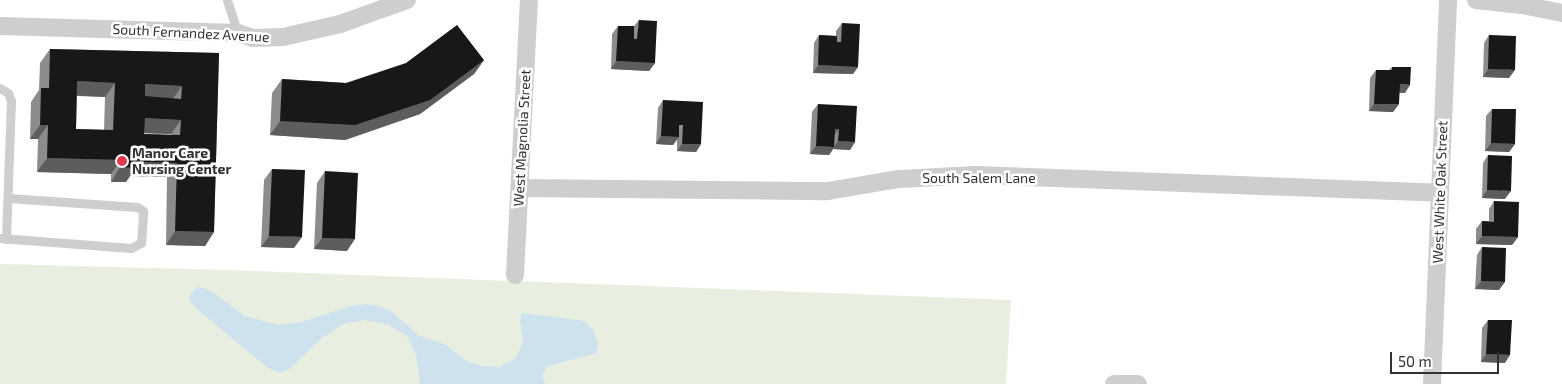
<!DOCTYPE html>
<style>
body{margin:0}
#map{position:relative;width:1562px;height:384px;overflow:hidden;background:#fff;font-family:"Exo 2",sans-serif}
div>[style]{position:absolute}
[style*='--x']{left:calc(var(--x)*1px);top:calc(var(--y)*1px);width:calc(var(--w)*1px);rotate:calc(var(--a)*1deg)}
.green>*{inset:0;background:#e8eee0}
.water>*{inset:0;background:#cde2ec}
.lane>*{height:9px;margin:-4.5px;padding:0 4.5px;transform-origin:4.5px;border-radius:4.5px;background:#cecece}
.street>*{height:18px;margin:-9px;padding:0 9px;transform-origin:9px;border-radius:9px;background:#cecece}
.wall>*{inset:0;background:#8c8c8c}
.shaded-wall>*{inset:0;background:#5d5d5d}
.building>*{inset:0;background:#181818}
.dots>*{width:14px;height:14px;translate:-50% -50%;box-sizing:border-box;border:2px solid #fff;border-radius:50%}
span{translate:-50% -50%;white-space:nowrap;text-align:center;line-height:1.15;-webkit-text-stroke:5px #fff;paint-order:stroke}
.street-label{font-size:14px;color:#313131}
.poi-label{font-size:14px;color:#313131;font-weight:700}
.left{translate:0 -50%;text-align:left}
.scale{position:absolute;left:1390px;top:352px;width:109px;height:22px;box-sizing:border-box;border:2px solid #313131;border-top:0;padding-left:6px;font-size:15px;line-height:18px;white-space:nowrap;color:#313131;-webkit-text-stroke:4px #fff;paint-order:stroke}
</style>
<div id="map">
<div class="green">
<i style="clip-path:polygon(0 264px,225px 270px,1011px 300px,1006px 384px,0 384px)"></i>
</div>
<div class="water">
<i style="clip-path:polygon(198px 287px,208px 289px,245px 316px,279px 325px,302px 322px,351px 306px,366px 304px,378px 306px,391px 311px,418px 335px,446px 345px,468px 362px,481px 366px,499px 367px,516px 358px,523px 342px,520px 321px,522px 313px,584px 321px,593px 330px,598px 342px,597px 353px,548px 366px,542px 375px,545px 384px,420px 384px,416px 355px,408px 337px,389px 325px,364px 320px,343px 324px,322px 338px,291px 368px,280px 373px,268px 368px,198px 310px,189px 299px,191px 293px)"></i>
</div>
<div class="lane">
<i style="--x:227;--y:0;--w:35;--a:72"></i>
<i style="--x:0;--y:88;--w:9;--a:32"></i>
<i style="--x:8;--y:93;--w:9;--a:69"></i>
<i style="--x:11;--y:101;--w:138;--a:92.1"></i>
<i style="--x:0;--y:238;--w:131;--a:4.4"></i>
<i style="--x:131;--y:248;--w:11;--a:-27"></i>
<i style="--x:141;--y:243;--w:32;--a:-86"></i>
<i style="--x:143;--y:211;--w:7;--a:-146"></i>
<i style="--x:137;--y:207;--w:129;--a:-176"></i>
</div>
<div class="street">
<i style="--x:1476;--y:0;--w:46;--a:6.2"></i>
<i style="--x:1522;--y:5;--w:41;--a:11.3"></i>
<i style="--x:0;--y:26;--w:238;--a:1.7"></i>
<i style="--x:238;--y:33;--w:16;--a:18"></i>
<i style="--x:253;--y:38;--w:30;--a:-2"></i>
<i style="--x:283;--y:37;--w:58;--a:-12.8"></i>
<i style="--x:340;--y:24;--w:71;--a:-19.7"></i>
<i style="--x:520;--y:188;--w:308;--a:0.6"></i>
<i style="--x:828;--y:191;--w:72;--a:-9.6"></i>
<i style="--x:899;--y:179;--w:77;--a:-3"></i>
<i style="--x:976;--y:175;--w:464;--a:2.2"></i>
<i style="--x:515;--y:275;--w:275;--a:-87.1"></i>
<i style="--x:1114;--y:384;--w:24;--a:0"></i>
<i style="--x:1432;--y:384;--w:384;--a:-87.6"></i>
</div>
<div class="wall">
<i style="clip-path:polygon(639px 20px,655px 63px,649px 71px,611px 69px,612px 34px,618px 26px,634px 26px)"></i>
<i style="clip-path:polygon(842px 23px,858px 67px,853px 74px,813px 73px,814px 43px,819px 35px,836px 36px,836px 31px)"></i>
<i style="clip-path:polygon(1489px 35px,1509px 78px,1483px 77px,1484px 43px)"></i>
<i style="clip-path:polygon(evenodd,50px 49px,219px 53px,214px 232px,205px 246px,166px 245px,167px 177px,130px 176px,126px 182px,111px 182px,111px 174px,37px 172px,38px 139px,30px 139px,31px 102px,39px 90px,40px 63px,50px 49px,77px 96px,105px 97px,104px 130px,76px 129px,77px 96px,50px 49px,144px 133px,171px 134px,171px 135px,144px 134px,144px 133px)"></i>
<i style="clip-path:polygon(484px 60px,474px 74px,420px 114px,345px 140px,270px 135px,272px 93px,282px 79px,346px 83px)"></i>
<i style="clip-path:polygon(1392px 67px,1405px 93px,1399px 93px,1399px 104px,1393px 112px,1369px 111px,1370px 78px,1376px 70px,1389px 70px)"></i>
<i style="clip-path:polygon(663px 100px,701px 144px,696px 152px,677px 151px,677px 139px,673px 145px,656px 144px,658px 108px)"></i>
<i style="clip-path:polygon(818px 104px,855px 142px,850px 150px,833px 149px,829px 155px,810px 154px,812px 112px)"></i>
<i style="clip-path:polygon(1492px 109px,1515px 144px,1509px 152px,1485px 151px,1486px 116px)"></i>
<i style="clip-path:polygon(1488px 155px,1505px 199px,1482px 198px,1483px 163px)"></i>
<i style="clip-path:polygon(272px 169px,294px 248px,261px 247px,264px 180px)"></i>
<i style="clip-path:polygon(325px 171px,347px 251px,314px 249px,317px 183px)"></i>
<i style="clip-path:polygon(1494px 201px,1518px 237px,1512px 245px,1476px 244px,1476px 229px,1482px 221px,1489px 221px,1489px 209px)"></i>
<i style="clip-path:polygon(1482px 247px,1499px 290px,1475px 289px,1477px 255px)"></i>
<i style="clip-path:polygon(1488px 320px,1505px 363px,1481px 362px,1482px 328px)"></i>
</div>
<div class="shaded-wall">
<i style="clip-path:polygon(484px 60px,474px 74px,420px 114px,345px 140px,270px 135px,280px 121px)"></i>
<i style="clip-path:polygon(616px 61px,655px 63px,649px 71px,611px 69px)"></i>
<i style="clip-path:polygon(818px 65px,858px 67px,853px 74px,813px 73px)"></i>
<i style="clip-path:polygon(1488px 69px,1515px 70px,1509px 78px,1483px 77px)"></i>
<i style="clip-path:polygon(77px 81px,115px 83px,105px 97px,68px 95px)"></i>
<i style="clip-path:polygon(145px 84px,182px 86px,172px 100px,136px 98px)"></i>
<i style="clip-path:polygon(1400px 84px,1410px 85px,1405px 93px,1394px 92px)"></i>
<i style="clip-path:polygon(1374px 104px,1399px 104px,1393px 112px,1369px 111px)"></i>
<i style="clip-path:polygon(145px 118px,181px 120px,171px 134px,135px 133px)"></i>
<i style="clip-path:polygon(40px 125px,48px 125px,38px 139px,30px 139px)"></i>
<i style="clip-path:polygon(835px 129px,839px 129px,833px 137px)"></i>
<i style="clip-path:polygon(661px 136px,679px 137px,673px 145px,656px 144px)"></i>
<i style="clip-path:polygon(838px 141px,855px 142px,850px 150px,833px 149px,829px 155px,810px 154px,816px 146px,834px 147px)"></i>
<i style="clip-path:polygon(1491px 143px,1515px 144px,1509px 152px,1485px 151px)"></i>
<i style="clip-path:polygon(682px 144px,701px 144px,696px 152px,677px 151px)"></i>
<i style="clip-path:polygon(47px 158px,121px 160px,111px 174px,37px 172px)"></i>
<i style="clip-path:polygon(136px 162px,177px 163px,167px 177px,130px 176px,126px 182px,111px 182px,120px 167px)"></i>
<i style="clip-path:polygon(1487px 190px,1511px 191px,1505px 199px,1482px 198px)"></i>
<i style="clip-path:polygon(175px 231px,214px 232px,205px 246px,166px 245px)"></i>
<i style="clip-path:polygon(269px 236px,302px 237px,294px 248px,261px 247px)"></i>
<i style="clip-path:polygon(1482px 236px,1518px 237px,1512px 245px,1476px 244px)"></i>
<i style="clip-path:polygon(322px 238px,355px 239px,347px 251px,314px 249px)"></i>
<i style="clip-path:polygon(1481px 281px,1505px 282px,1499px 290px,1475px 289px)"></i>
<i style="clip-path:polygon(1486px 354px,1510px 355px,1505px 363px,1481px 362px)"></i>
</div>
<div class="building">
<i style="clip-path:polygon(639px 20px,657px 21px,655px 63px,616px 61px,618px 26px,634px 26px,634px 39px,637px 39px)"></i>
<i style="clip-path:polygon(842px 23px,860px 24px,858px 67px,818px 65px,819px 35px,837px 36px,837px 42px,841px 42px)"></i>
<i style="clip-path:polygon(457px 25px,484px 60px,430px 100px,355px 125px,280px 121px,282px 79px,346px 83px,406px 63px)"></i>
<i style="clip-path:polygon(1489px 35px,1516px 36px,1515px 70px,1488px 69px)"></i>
<i style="clip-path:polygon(evenodd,50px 49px,219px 53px,214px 232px,175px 231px,177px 163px,136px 162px,136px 168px,120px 167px,121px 160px,47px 158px,48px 125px,40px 125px,41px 88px,49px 88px,50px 49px,77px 81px,115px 83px,113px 130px,76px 129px,77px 81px,50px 49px,145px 84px,182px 86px,181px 99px,145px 96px,145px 84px,50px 49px,145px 118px,181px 120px,180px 135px,144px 134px,145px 118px)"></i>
<i style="clip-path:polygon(1392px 67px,1411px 67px,1410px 85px,1400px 84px,1399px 104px,1374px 104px,1376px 70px,1392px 70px)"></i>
<i style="clip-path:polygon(663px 100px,703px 102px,701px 144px,682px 144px,683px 125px,679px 125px,679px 137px,661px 136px)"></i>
<i style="clip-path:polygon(818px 104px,857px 106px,855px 142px,838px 141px,839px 129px,835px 129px,834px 147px,816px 146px)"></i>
<i style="clip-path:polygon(1492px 109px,1516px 109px,1515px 144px,1491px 143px)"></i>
<i style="clip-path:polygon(1488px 155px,1512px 156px,1511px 191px,1487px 190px)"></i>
<i style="clip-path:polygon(272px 169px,305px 170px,302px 237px,269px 236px)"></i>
<i style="clip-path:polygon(325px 171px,358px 173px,355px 239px,322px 238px)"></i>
<i style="clip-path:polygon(1494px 201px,1519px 202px,1518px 237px,1482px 236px,1482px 221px,1494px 222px)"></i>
<i style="clip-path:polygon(1482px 247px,1506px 248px,1505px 282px,1481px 281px)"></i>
<i style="clip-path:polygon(1488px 320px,1512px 320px,1510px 355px,1486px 354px)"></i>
</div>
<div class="dots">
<i style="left:122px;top:161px;background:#e2394e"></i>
</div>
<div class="street-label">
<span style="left:191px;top:33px;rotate:3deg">South Fernandez Avenue</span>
<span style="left:522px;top:138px;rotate:-87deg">West Magnolia Street</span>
<span style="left:979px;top:178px">South Salem Lane</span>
<span style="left:1440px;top:192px;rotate:-88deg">West White Oak Street</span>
</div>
<div class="poi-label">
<span class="left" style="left:132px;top:161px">Manor Care<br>Nursing Center</span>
</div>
<div class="scale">50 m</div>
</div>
